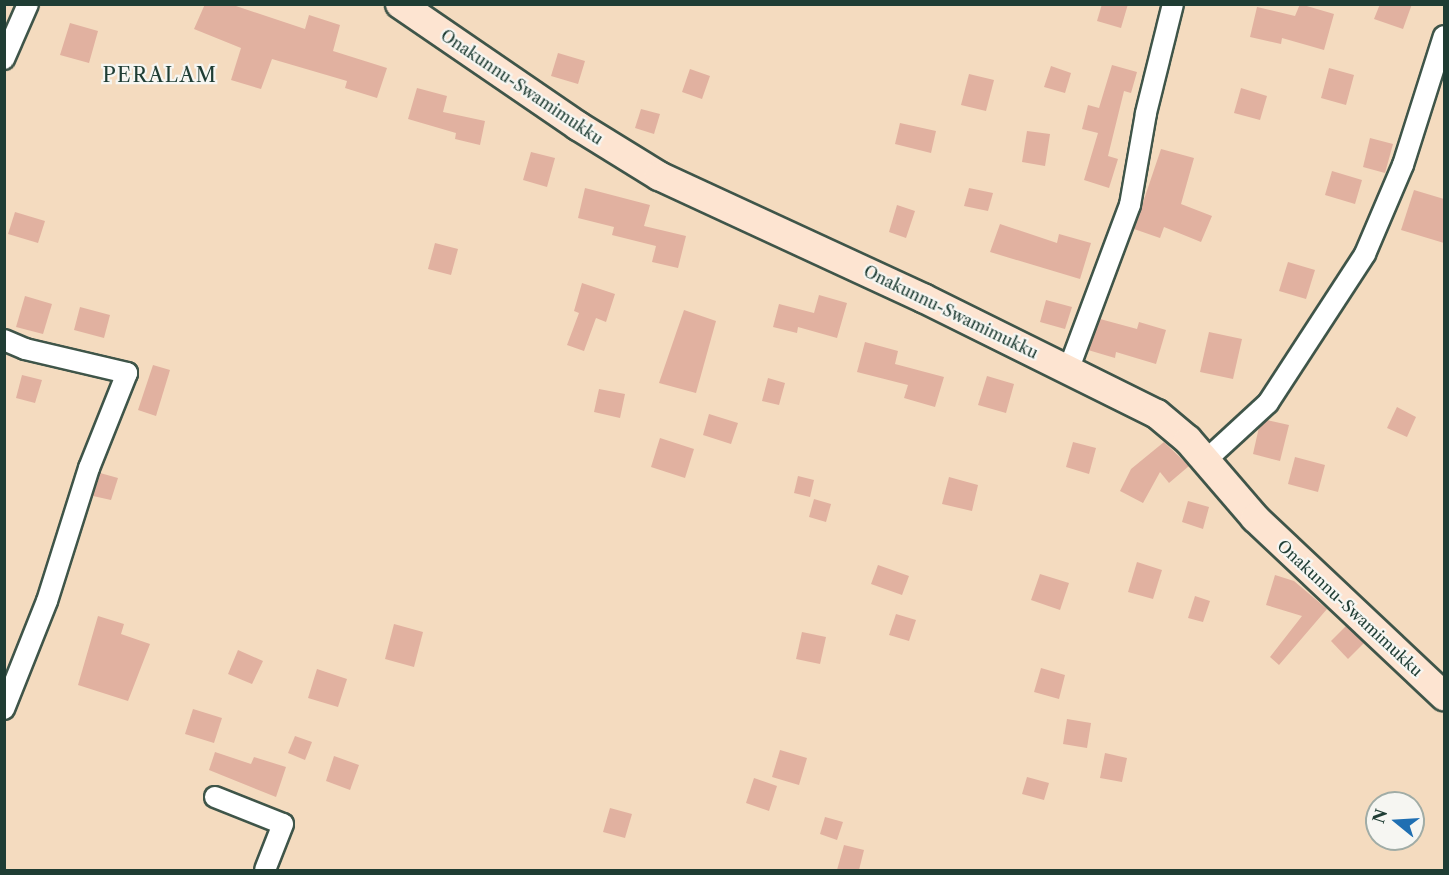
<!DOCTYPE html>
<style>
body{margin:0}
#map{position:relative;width:1449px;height:875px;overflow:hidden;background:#f4dbbf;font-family:"Libre Caslon Text",serif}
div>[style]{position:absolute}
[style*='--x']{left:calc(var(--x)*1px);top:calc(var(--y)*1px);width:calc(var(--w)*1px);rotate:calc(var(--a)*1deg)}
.building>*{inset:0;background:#e1b1a0}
.roads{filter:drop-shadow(2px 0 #3f5549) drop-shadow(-2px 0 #3f5549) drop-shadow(0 2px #3f5549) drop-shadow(0 -2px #3f5549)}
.street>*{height:20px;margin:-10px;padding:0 10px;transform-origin:10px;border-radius:10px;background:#fff}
.secondary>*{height:28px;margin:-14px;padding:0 14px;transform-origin:14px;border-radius:14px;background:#fde4d1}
span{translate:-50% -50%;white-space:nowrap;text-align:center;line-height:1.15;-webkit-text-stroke:4.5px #f6f6f2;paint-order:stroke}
.street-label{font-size:16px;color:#1f3d34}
.quarter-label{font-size:20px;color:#1f3d34;letter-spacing:1.5px}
.frame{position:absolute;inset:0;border:6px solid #1f3d34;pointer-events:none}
.north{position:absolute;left:1365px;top:791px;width:60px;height:60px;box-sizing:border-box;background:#f6f6f2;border:2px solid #a0aca6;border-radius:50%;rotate:288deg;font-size:16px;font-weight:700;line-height:24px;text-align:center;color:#1f3d34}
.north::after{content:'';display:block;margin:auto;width:21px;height:27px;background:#1f6fb2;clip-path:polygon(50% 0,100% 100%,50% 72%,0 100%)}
</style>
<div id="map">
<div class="building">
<i style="clip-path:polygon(205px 4px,230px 4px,305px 29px,309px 15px,340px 25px,333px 51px,387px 68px,377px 98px,345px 88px,347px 81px,272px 59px,261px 89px,231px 80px,241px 48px,194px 29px)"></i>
<i style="clip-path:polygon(1102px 4px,1128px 4px,1121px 28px,1097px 21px)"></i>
<i style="clip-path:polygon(1300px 4px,1334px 14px,1324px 50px,1282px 38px,1281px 44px,1250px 37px,1257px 7px,1295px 16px)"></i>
<i style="clip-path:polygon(1380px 4px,1412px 4px,1403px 29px,1374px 19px)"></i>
<i style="clip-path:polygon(70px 23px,98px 31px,89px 63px,60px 55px)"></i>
<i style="clip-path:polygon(558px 53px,585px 61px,578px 84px,551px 76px)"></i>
<i style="clip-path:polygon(1112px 65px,1137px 72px,1131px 93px,1124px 91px,1108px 156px,1118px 159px,1109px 188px,1084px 180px,1098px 133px,1082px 129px,1088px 105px,1099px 108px)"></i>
<i style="clip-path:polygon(1051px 66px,1071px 73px,1065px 93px,1044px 87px)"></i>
<i style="clip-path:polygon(1329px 68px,1354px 75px,1346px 105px,1321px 98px)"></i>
<i style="clip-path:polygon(690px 69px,710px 76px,702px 99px,682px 92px)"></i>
<i style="clip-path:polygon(969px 74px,994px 80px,986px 111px,961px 105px)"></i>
<i style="clip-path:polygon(417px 88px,447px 96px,443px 112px,485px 121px,480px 145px,455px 139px,456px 133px,408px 119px)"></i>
<i style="clip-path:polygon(1241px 88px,1267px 96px,1260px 120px,1234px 113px)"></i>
<i style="clip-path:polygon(641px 109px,660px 114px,654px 134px,635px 128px)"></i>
<i style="clip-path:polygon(900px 123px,936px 131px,931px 153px,895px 144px)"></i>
<i style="clip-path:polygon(1027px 131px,1050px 134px,1045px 166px,1022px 162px)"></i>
<i style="clip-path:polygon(1370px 138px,1393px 144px,1385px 173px,1363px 167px)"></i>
<i style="clip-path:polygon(1161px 149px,1194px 158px,1181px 204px,1212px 216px,1201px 242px,1164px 227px,1160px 238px,1134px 229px)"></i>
<i style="clip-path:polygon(531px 152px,555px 158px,547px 187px,523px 180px)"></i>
<i style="clip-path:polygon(1332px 171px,1362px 180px,1355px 204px,1325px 195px)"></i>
<i style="clip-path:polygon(585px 188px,650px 205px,644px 226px,686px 236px,678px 268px,652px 262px,656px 246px,612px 235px,614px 227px,578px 218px)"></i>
<i style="clip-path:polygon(969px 188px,993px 193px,988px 211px,964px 206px)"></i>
<i style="clip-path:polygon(1414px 190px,1444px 199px,1444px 243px,1401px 230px)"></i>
<i style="clip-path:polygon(897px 205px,915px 211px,906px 238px,889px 232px)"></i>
<i style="clip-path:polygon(15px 212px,45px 221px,38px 243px,8px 234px)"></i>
<i style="clip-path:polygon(1000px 224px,1057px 243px,1059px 234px,1091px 243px,1080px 279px,990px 252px)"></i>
<i style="clip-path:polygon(435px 243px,458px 249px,451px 275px,428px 269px)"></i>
<i style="clip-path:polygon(1288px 262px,1315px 270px,1306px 299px,1279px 291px)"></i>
<i style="clip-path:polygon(582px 283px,615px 294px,606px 322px,596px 318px,584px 351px,567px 345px,579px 313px,574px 311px)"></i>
<i style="clip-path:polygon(819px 295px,847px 303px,837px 338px,798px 327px,797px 333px,773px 327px,779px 304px,814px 313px)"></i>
<i style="clip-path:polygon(25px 296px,52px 304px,43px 334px,16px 327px)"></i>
<i style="clip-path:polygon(1046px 300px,1072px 307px,1065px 329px,1040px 322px)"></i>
<i style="clip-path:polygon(80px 307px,110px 315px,104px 338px,74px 330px)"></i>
<i style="clip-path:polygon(684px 310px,716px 321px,696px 393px,659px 383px)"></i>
<i style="clip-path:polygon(1100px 319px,1137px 329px,1139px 322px,1166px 330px,1156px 364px,1116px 352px,1115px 358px,1088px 350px)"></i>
<i style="clip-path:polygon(1209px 332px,1242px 339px,1233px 379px,1200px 372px)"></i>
<i style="clip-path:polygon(865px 342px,898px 351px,895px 364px,944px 377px,935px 407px,904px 398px,908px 385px,857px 372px)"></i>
<i style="clip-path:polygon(153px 365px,170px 370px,156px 416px,138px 410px)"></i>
<i style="clip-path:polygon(22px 375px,42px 380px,35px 403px,16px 398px)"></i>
<i style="clip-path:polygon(987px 376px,1014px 384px,1006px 413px,978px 405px)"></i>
<i style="clip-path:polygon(768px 378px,785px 383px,779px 405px,762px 401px)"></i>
<i style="clip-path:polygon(599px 389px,625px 394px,620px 418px,594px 412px)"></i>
<i style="clip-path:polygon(1397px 407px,1416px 417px,1407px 437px,1387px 428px)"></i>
<i style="clip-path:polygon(709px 414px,738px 423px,731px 444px,703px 435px)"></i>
<i style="clip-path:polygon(1267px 420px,1289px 425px,1280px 461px,1253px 454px,1259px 427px)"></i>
<i style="clip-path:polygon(660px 438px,694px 449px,685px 478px,651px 467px)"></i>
<i style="clip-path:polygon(1073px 442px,1096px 448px,1089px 474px,1066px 467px)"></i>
<i style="clip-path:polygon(1164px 442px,1189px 466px,1169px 483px,1160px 472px,1143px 503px,1120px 491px,1131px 469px)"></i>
<i style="clip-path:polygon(1295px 457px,1325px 465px,1318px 492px,1288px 484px)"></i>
<i style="clip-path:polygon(100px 473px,118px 478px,111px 500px,93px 496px)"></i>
<i style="clip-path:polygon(798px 476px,814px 480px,810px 497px,794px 493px)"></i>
<i style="clip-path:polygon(949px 477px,978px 485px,972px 511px,942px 504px)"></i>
<i style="clip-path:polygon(814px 499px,831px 504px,826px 522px,809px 517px)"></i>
<i style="clip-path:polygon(1188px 501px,1209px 507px,1203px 529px,1182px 522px)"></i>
<i style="clip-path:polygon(1137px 562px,1162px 570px,1153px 599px,1128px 592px)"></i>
<i style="clip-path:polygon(878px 565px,909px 576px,902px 595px,871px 584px)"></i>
<i style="clip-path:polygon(1040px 574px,1069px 583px,1060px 610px,1031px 600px)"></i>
<i style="clip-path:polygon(1275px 575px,1294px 581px,1327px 609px,1279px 665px,1270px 657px,1302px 616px,1266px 605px)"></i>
<i style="clip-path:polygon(1195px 596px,1210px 601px,1203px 622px,1188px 618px)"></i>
<i style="clip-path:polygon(896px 614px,916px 620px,909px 641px,889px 635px)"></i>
<i style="clip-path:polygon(98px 616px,124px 624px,121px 634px,150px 644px,128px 701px,78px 685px)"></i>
<i style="clip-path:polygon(394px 624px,423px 632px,414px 667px,385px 659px)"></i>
<i style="clip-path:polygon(1346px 626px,1364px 643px,1348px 659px,1331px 641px)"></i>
<i style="clip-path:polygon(802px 632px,826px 637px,820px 664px,796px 659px)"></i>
<i style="clip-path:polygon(238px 650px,263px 661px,252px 684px,228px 674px)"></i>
<i style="clip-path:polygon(1041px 668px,1065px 675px,1059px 699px,1034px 692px)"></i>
<i style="clip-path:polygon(317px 669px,347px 679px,338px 707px,308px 698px)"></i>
<i style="clip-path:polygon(193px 709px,222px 718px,214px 743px,185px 734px)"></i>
<i style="clip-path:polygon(1067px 719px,1091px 723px,1087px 748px,1063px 744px)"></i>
<i style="clip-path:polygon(295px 736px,312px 742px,305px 760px,288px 753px)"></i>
<i style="clip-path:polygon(780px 750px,807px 758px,799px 785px,772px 777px)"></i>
<i style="clip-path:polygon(215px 752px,251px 764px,254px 757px,286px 767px,276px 797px,209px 770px)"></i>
<i style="clip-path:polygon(1105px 753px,1127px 758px,1122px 782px,1100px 778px)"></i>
<i style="clip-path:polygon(334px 756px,359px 765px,350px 790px,326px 781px)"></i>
<i style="clip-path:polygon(1027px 777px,1049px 783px,1044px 800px,1022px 794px)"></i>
<i style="clip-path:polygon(754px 778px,777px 786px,769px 811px,746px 803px)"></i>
<i style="clip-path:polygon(610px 808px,632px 814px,625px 838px,603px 832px)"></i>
<i style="clip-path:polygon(825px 817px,843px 822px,837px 840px,820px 834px)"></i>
<i style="clip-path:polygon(844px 845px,864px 850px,859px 870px,837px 870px)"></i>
</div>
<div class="roads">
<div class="street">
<i style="--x:4;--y:59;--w:60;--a:-66.4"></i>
<i style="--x:4;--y:340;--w:23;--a:23"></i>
<i style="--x:25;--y:349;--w:105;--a:13.2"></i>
<i style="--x:127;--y:373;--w:102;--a:111.8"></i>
<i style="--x:89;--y:468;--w:139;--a:107.5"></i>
<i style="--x:47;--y:601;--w:116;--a:111.7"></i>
<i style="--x:1069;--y:368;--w:174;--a:-69.5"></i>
<i style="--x:1130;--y:205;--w:93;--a:-80.1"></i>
<i style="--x:1146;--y:113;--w:112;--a:-76.1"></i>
<i style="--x:1206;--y:460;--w:84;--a:-42.6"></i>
<i style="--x:1268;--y:403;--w:178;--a:-56.9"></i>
<i style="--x:1365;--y:254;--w:97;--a:-66.9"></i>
<i style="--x:1403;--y:165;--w:135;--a:-72.4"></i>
<i style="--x:215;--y:797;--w:73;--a:21.7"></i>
<i style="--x:283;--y:824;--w:49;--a:111.4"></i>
</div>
<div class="secondary">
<i style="--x:400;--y:4;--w:216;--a:34.4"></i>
<i style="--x:578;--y:126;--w:95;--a:31.7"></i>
<i style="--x:659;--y:176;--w:291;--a:24.8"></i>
<i style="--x:923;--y:298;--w:261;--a:26.4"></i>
<i style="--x:1157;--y:414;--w:40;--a:40"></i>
<i style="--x:1188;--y:440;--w:103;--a:49.3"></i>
<i style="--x:1255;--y:518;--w:260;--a:43.3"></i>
</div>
</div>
<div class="street-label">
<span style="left:522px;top:87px;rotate:34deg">Onakunnu-Swamimukku</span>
<span style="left:951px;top:312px;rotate:26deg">Onakunnu-Swamimukku</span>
<span style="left:1350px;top:608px;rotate:43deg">Onakunnu-Swamimukku</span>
</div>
<div class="quarter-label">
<span style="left:160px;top:75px">PERALAM</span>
</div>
<div class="frame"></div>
<div class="north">N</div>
</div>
